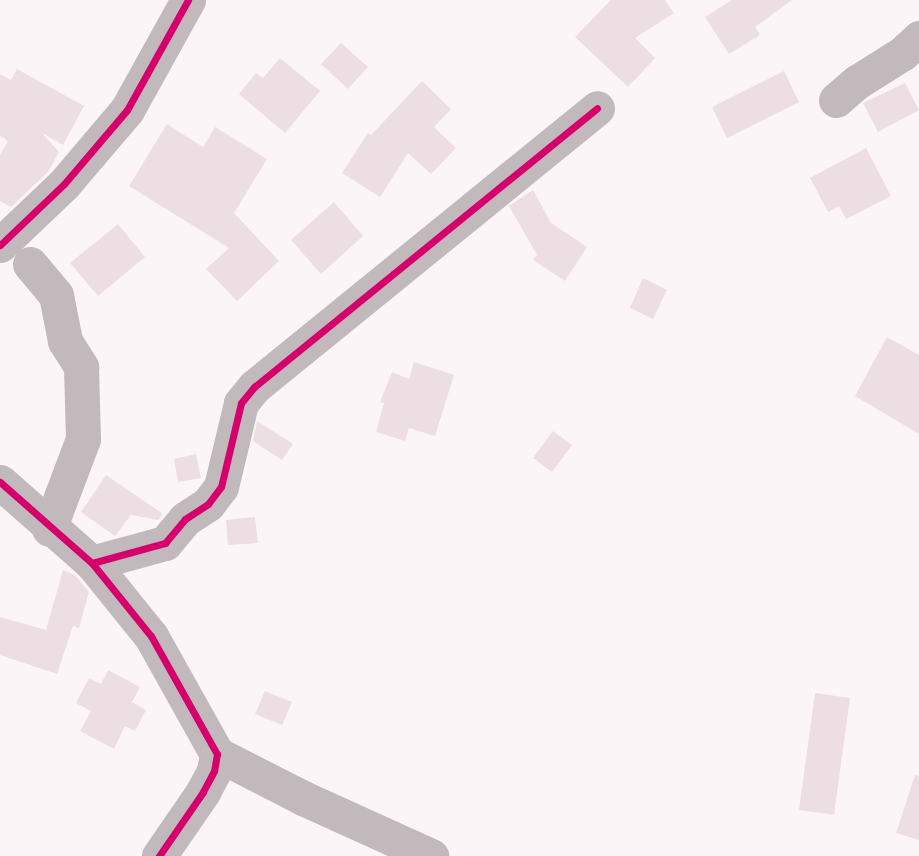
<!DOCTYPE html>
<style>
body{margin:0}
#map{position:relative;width:919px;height:856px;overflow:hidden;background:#fcf5f7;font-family:"Asap Condensed",sans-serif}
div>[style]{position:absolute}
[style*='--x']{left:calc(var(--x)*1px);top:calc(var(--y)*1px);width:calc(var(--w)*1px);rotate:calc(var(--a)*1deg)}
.building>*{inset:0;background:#eddee3}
.minor>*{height:35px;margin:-17.5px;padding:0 17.5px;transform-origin:17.5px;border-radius:17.5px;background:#c1b9bc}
.cycleway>*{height:7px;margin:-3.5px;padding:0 3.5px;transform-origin:3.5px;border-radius:3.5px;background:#d6006c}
span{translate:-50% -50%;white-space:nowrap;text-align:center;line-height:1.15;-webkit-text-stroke:5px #fff;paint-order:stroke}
</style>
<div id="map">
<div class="building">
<i style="clip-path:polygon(611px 0,665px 0,674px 13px,635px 38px,655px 58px,628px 87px,575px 37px)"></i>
<i style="clip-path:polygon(732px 0,792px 0,755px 27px,760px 35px,729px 54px,705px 17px)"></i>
<i style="clip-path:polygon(341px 43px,368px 67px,348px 89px,321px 64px)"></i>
<i style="clip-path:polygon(280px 58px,320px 91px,285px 133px,239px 94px,256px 73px,263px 78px)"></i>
<i style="clip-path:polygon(17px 69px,84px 106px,63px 145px,42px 133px,59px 152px,48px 172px,11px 207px,0 201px,0 155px,8px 141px,0 136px,0 74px,11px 80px)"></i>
<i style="clip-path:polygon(784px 71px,799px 102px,727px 138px,712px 107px)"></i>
<i style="clip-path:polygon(422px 81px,451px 109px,434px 127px,456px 148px,431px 174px,408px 153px,380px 197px,342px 173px,368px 133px,371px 135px)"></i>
<i style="clip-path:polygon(905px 83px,919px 110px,878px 132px,863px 103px)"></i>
<i style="clip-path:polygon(167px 124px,203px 147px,215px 127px,267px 159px,234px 213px,279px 261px,237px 301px,206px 269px,229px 248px,129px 186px)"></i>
<i style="clip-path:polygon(866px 148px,891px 196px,846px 219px,839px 206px,828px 212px,810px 178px)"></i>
<i style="clip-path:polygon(533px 190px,551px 223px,587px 247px,565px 281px,533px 260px,537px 255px,509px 206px)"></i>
<i style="clip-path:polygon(334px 202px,363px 236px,321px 274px,291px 240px)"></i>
<i style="clip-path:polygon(118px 224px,145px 257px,98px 296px,70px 263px)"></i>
<i style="clip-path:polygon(643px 278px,667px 290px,653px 319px,630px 308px)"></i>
<i style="clip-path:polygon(887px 337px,919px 355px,919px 434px,855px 396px)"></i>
<i style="clip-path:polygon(414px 362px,454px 375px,435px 436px,409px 428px,405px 441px,376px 432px,384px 403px,380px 402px,392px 372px,409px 379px)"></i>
<i style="clip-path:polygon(257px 421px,293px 444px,282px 460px,253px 441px)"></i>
<i style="clip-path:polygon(553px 431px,572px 445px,552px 472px,533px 458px)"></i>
<i style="clip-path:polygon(196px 454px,201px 478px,178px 482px,174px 459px)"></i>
<i style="clip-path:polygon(106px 475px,163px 514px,158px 520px,131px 515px,115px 536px,81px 512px)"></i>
<i style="clip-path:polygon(255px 517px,258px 543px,228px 545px,226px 520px)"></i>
<i style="clip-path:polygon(63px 570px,75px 575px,89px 592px,79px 628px,73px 626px,57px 674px,0 655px,0 617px,46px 630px)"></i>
<i style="clip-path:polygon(108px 670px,140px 687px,132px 702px,146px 710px,135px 731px,125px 726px,114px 749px,80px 731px,91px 711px,76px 703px,89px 678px,101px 684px)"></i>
<i style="clip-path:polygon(265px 691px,292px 702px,282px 725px,255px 714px)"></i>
<i style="clip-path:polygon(815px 693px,850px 698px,834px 815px,799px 810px)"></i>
<i style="clip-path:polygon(915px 775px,919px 776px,919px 840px,896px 833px)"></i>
</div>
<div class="minor">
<i style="--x:836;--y:100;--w:28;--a:-41"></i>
<i style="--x:857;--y:82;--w:54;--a:-32.2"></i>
<i style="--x:903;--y:53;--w:22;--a:-43"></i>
<i style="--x:0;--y:245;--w:88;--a:-43.6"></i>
<i style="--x:64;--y:184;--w:97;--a:-49.6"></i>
<i style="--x:127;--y:110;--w:126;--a:-61"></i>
<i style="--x:30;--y:264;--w:40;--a:50"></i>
<i style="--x:56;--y:295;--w:47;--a:78.9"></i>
<i style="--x:65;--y:341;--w:31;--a:58"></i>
<i style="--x:81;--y:367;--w:72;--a:88.4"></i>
<i style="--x:83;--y:439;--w:96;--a:110.7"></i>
<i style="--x:0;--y:482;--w:123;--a:41.4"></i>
<i style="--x:92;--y:563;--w:94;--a:51.1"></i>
<i style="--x:151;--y:636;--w:135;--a:60.8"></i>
<i style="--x:217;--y:754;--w:17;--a:100"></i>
<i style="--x:214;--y:771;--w:24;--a:118"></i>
<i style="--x:203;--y:792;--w:78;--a:124.5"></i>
<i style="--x:92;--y:563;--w:76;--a:-15.3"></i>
<i style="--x:165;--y:543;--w:31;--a:-50"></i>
<i style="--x:185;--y:519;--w:27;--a:-33"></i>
<i style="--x:208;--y:504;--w:21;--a:-53"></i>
<i style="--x:221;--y:487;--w:86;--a:-76.6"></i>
<i style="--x:241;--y:403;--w:21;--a:-51"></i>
<i style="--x:254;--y:387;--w:442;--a:-39.1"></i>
<i style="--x:217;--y:754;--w:97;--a:27.1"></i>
<i style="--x:303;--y:798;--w:141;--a:24.4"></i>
</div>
<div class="cycleway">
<i style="--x:0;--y:245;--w:88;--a:-43.6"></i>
<i style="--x:64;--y:184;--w:97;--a:-49.6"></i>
<i style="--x:127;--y:110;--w:126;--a:-61"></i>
<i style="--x:0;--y:482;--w:123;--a:41.4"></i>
<i style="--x:92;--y:563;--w:94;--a:51.1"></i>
<i style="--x:151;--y:636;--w:135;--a:60.8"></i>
<i style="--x:217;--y:754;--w:17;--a:100"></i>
<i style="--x:214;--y:771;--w:24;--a:118"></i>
<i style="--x:203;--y:792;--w:78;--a:124.5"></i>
<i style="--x:92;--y:563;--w:76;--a:-15.3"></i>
<i style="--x:165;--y:543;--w:31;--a:-50"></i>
<i style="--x:185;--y:519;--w:27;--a:-33"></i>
<i style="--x:208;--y:504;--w:21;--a:-53"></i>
<i style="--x:221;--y:487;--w:86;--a:-76.6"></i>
<i style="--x:241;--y:403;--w:21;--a:-51"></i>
<i style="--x:254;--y:387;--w:442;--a:-39.1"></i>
</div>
</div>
